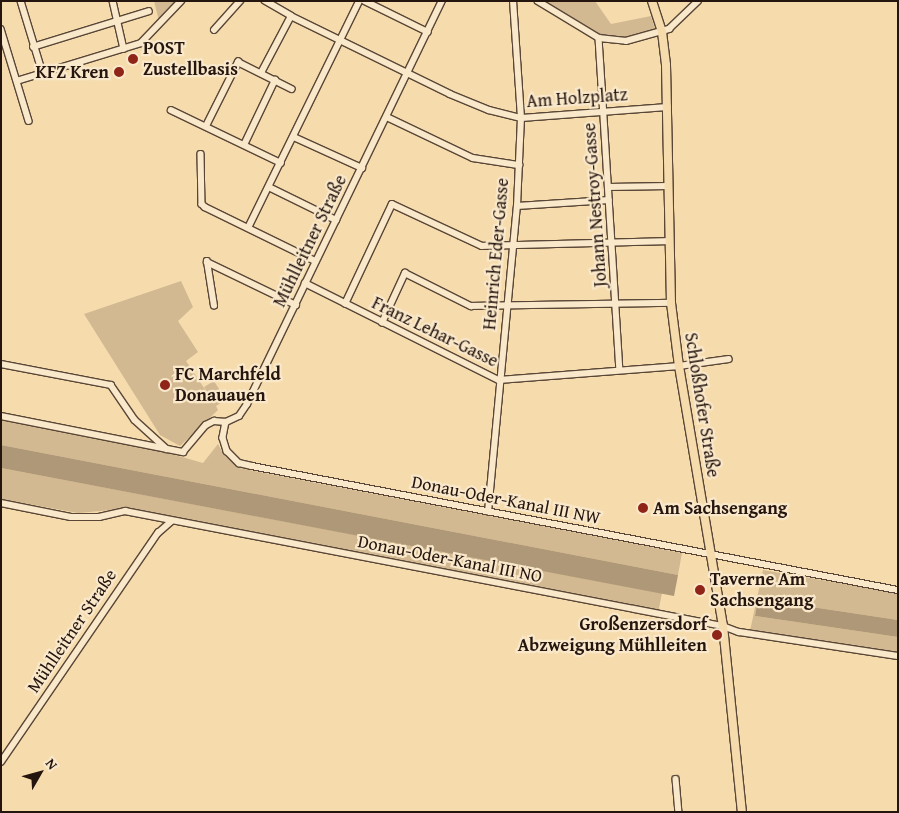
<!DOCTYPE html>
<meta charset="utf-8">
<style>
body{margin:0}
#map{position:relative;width:899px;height:813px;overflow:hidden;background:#f6dbad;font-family:"Gentium Book Plus",serif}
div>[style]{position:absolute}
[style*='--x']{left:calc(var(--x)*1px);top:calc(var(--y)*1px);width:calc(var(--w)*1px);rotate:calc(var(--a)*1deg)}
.green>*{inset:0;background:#d2b992}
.water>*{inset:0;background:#af9877}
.roads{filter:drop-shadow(1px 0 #594636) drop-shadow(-1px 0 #594636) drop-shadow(0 1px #594636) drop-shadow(0 -1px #594636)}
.minor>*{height:5.5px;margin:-2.75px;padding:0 2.75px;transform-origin:2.75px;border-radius:2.75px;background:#f9e8ca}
.major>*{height:8px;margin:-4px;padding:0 4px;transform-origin:4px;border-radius:4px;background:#f6dbad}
.dots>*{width:14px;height:14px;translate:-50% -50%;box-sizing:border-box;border:2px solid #f9e8ca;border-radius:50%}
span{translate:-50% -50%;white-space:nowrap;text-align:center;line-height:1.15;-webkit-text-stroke:4.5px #f9e8ca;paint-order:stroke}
.poi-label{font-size:18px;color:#25150f;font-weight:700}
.left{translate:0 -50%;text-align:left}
.right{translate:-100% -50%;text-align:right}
.street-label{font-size:18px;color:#25150f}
.frame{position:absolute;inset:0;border:2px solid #25150f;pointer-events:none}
.north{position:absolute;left:15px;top:748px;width:50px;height:50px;-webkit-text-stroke:4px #f9e8ca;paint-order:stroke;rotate:52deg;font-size:14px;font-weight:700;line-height:20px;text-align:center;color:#25150f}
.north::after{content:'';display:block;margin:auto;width:18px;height:22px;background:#25150f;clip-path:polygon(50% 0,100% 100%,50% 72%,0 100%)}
</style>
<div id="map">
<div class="green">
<i style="clip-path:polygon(154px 1px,175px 1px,159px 21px)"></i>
<i style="clip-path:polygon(543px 1px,595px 1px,611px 24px,651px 16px,655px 29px,626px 38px,612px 38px,595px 32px)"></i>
<i style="clip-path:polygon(181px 281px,193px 307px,178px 321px,198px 352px,186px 361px,210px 397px,204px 387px,214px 381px,226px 400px,216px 406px,218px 410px,180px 446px,160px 435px,84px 314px)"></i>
<i style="clip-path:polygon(1px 418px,140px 445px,203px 463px,218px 444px,224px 455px,239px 468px,682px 553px,678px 575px,1px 445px)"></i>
<i style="clip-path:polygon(1px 468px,662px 593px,658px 613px,166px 516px,123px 509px,78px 513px,1px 499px)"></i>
<i style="clip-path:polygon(763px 570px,898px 593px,898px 620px,758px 599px,755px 616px,898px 637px,898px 654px,750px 631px)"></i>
</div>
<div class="water">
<i style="clip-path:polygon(1px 445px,678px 575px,674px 596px,1px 468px)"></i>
<i style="clip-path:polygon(758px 599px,898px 620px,898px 637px,755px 616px)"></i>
</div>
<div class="roads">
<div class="minor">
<i style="--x:21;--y:1;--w:69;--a:73.1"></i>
<i style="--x:113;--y:1;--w:49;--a:77.1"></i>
<i style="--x:365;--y:1;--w:70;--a:26.2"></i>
<i style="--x:538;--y:1;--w:71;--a:31.2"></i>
<i style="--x:599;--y:38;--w:27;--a:6"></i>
<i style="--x:626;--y:41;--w:45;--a:-15.6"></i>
<i style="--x:669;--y:29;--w:40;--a:-44"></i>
<i style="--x:291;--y:16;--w:177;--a:26.1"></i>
<i style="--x:450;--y:94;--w:42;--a:22.3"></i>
<i style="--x:489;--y:110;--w:33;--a:14"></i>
<i style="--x:521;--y:118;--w:147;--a:-4.3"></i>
<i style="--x:1;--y:29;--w:96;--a:73.1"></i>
<i style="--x:214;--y:30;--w:39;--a:-48"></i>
<i style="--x:599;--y:38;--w:332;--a:86.4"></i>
<i style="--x:33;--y:47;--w:121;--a:-17.2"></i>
<i style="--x:261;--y:73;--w:64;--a:-62.2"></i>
<i style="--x:291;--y:16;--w:30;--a:-150"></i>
<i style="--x:17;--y:81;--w:130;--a:-17"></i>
<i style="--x:141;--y:43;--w:58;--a:-46.4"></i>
<i style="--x:171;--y:110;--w:122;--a:25.7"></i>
<i style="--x:387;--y:117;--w:95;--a:25.5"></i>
<i style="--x:473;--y:158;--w:47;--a:8.7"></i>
<i style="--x:206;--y:126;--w:72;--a:-63.4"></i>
<i style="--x:238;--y:62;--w:60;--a:26.6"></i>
<i style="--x:294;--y:137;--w:75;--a:24.5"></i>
<i style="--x:244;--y:145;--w:72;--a:-64.5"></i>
<i style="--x:201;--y:154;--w:50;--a:88.9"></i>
<i style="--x:202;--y:204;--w:4;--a:45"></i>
<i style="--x:205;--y:207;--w:123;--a:26.1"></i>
<i style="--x:269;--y:187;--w:75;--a:26.2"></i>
<i style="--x:608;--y:187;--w:60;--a:-1"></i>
<i style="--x:517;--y:206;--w:92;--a:-3.7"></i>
<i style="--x:248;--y:228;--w:253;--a:-63.9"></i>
<i style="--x:305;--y:283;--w:217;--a:26.6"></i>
<i style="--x:499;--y:380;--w:181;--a:-4.4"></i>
<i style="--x:679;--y:366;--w:50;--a:-8"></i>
<i style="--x:345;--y:304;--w:110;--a:-64.8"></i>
<i style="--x:392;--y:204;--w:99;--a:25"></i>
<i style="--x:482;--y:246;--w:187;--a:-1.5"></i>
<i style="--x:214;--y:306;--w:45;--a:-99"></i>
<i style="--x:207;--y:262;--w:99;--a:25.8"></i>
<i style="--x:382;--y:323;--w:55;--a:-65.3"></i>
<i style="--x:405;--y:273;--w:74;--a:26.6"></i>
<i style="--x:471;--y:306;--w:200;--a:-0.9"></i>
<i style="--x:1;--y:364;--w:112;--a:10.8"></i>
<i style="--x:111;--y:385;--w:42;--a:55.6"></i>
<i style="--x:135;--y:420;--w:43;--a:42.2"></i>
<i style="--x:1;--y:416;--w:186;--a:11.2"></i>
<i style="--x:183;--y:452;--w:35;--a:-50"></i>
<i style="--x:206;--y:425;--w:9;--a:-27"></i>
<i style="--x:214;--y:421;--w:12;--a:5"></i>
<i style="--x:226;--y:422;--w:14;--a:-25"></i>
<i style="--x:239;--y:416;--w:14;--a:-56"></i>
<i style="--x:247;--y:404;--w:448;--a:-64.2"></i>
<i style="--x:226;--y:422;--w:16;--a:101"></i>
<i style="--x:223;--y:438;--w:14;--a:73"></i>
<i style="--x:227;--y:451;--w:17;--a:45"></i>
<i style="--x:239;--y:463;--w:13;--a:13"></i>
<i style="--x:252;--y:466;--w:658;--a:10.87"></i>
<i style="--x:1;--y:503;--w:71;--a:11.3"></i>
<i style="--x:71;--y:517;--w:28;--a:0"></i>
<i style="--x:99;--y:517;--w:27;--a:-13"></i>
<i style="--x:125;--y:511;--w:609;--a:10.89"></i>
<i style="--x:723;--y:626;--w:17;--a:21"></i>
<i style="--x:739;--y:632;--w:161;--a:8.6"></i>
<i style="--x:488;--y:512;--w:307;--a:-84.6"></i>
<i style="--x:517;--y:206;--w:88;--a:-87.4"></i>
<i style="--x:521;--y:118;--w:117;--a:-93.9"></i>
<i style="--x:1;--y:762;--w:278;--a:-55.6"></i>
<i style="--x:158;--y:533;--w:18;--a:-41"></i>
<i style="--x:676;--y:779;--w:33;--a:85"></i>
</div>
<div class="major">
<i style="--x:652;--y:1;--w:33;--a:72"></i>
<i style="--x:662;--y:32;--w:33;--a:83"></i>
<i style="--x:666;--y:65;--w:238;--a:88.8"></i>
<i style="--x:671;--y:303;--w:64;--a:82.8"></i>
<i style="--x:679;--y:366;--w:264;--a:80.4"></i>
<i style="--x:723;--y:626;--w:187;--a:84.2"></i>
</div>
</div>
<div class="dots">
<i style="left:133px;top:59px;background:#8f2418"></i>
<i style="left:119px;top:72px;background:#8f2418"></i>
<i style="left:165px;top:385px;background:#8f2418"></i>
<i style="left:643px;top:508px;background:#8f2418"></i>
<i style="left:700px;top:590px;background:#8f2418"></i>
<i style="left:717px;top:635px;background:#8f2418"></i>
</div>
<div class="poi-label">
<span class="left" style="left:143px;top:59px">POST<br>Zustellbasis</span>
<span class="right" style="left:109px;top:72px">KFZ Kren</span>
<span class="left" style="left:175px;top:385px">FC Marchfeld<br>Donauauen</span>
<span class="left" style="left:653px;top:508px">Am Sachsengang</span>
<span class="left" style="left:710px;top:590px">Taverne Am<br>Sachsengang</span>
<span class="right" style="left:707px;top:635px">Großenzersdorf<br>Abzweigung Mühlleiten</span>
</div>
<div class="street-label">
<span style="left:577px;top:98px;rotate:-4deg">Am Holzplatz</span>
<span style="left:595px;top:205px;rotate:-94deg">Johann Nestroy-Gasse</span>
<span style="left:310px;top:241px;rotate:-64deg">Mühlleitner Straße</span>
<span style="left:496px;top:254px;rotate:-85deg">Heinrich Eder-Gasse</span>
<span style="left:435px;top:332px;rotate:26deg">Franz Lehar-Gasse</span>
<span style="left:702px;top:405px;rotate:81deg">Schloßhofer Straße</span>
<span style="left:506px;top:500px;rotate:11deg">Donau-Oder-Kanal III NW</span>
<span style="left:450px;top:559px;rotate:11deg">Donau-Oder-Kanal III NO</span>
<span style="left:72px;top:631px;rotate:-56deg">Mühlleitner Straße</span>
</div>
<div class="frame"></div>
<div class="north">N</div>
</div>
